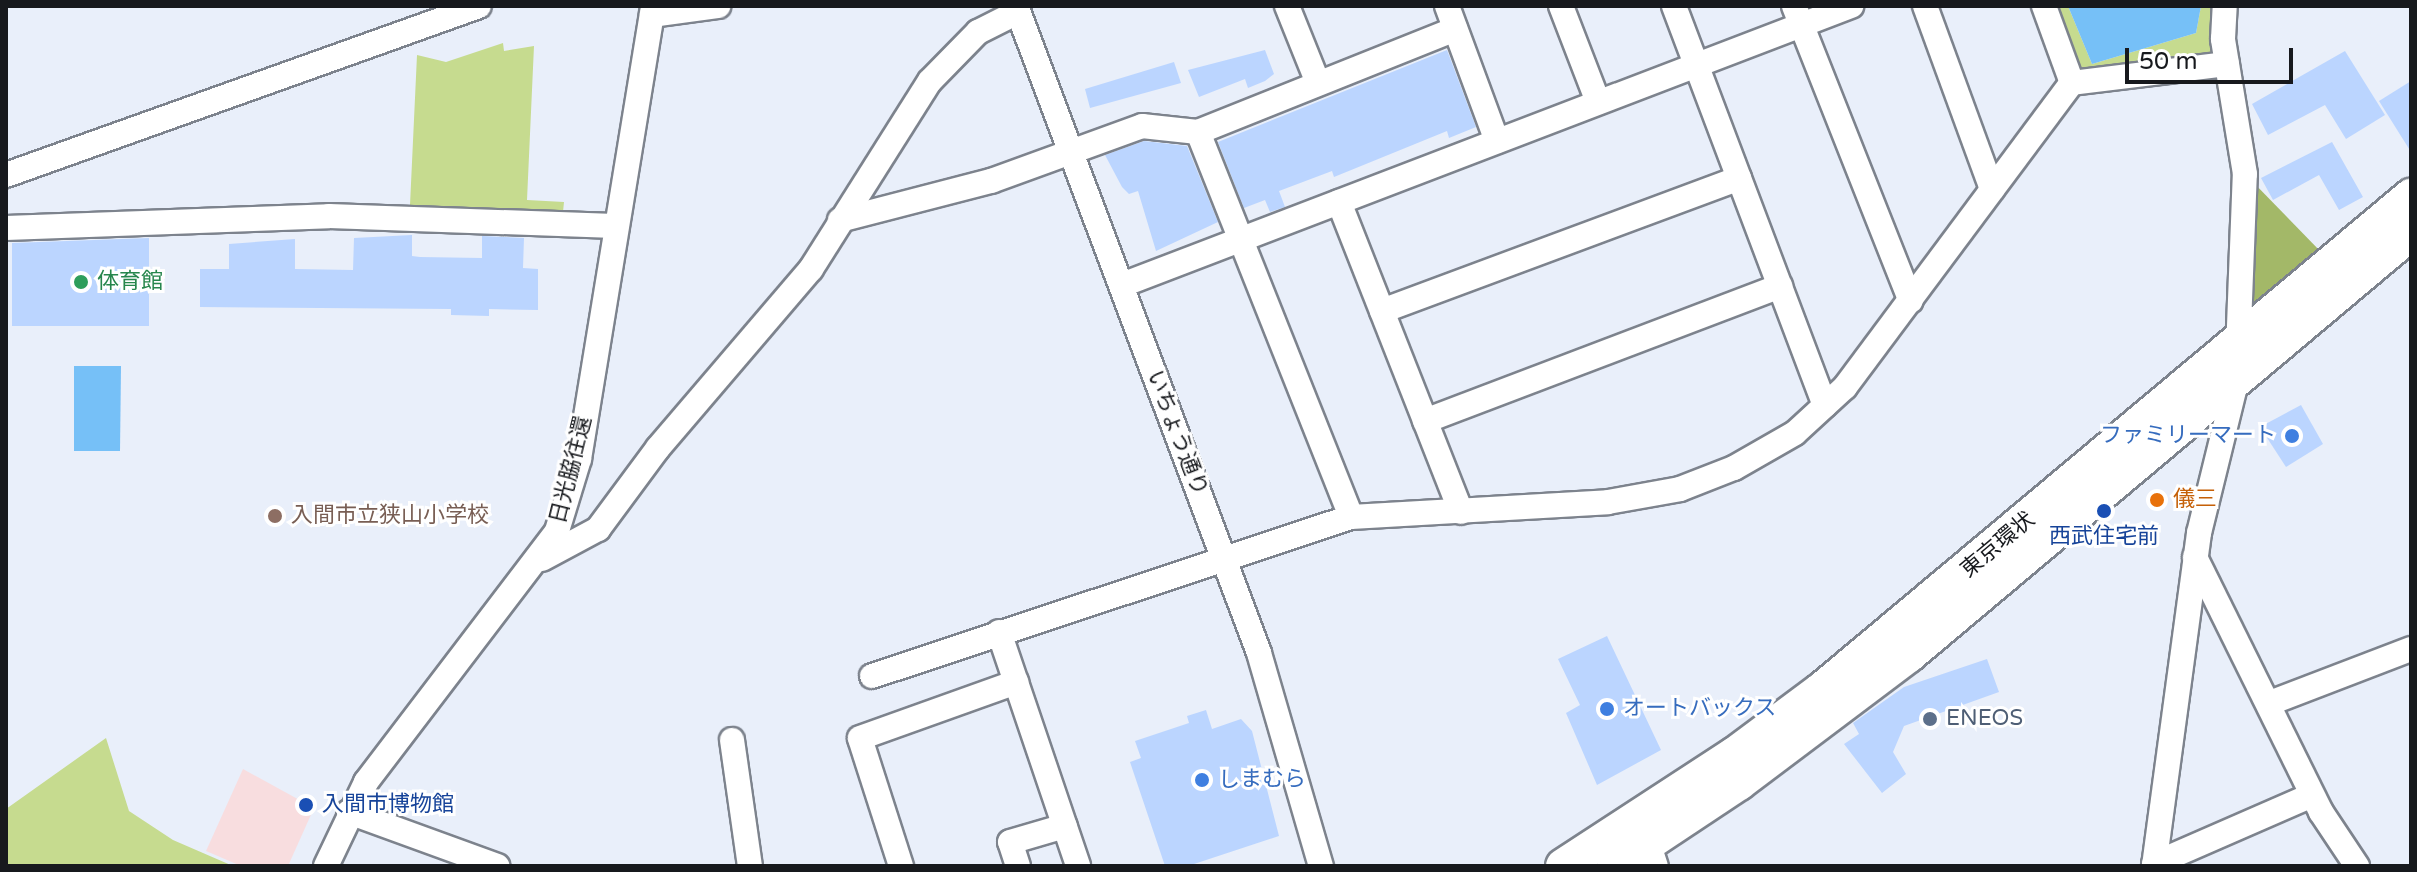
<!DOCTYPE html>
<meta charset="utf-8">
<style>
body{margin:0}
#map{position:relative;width:2417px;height:872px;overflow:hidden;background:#e9effa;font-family:"Varela Round","Noto Sans JP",sans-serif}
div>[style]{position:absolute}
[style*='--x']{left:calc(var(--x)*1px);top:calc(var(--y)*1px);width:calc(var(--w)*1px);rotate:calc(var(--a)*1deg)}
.industrial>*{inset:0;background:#f8dddf}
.green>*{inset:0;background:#c6db8f}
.forest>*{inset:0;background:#a3b868}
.water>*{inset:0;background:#76c0f7}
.building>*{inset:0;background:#bbd5ff}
.roads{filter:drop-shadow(2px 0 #7d838d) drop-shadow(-2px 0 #7d838d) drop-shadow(0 2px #7d838d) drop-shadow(0 -2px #7d838d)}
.minor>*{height:24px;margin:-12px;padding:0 12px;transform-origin:12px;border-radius:12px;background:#fff}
.highway>*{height:34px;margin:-17px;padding:0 17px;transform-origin:17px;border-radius:17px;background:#fff}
.dots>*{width:22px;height:22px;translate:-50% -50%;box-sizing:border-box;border:4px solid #fff;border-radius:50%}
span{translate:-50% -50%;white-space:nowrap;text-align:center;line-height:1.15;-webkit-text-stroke:6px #fff;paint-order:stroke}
.leisure-label{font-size:22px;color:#27864d}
.left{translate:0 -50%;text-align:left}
.street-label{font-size:22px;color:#17191d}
.shop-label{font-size:22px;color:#366cbe}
.right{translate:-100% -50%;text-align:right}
.food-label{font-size:22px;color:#c56008}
.education-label{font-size:22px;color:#785e54}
.transit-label{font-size:22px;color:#164399}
.service-label{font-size:22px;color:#4e5e75}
.frame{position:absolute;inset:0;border:8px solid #17191d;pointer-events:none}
.scale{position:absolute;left:2125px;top:48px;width:168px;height:36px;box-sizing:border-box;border:4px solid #17191d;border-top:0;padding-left:10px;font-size:24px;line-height:28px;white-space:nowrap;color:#17191d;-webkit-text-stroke:6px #fff;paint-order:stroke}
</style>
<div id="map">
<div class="industrial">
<i style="clip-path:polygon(243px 769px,314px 808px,288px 866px,241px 866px,206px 851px)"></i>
</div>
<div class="green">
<i style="clip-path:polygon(2055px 6px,2068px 6px,2092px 64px,2196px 33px,2201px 6px,2219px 6px,2215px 54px,2079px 70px)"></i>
<i style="clip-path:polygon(503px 43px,504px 51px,534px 46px,527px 200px,564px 202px,563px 212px,410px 205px,417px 55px,446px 62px)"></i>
<i style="clip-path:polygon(106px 738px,129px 811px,173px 840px,233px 866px,6px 866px,6px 809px)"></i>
</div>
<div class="forest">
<i style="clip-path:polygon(2248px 177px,2321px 252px,2241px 315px)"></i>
</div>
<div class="water">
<i style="clip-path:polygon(2068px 6px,2201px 6px,2196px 33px,2092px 64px)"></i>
<i style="clip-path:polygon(74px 366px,121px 366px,120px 451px,74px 451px)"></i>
</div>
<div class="building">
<i style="clip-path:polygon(1265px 50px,1274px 74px,1265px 81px,1248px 88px,1245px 79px,1199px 97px,1188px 70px)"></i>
<i style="clip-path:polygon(1447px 50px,1476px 127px,1449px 138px,1447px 131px,1334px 177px,1332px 171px,1279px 191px,1285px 207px,1270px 212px,1265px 200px,1244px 208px,1218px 142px)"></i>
<i style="clip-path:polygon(2345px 51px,2385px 115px,2346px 139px,2325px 105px,2268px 135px,2252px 104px)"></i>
<i style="clip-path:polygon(1174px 62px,1181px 83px,1090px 108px,1085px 89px)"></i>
<i style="clip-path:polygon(2411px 81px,2411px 152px,2379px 101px)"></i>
<i style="clip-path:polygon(1144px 141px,1187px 146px,1218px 222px,1156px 251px,1138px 191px,1129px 194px,1122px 187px,1105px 155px)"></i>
<i style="clip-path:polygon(2332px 142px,2363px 197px,2339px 210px,2319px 175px,2273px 200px,2261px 178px)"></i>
<i style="clip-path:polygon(412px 235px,412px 256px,420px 257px,482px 258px,482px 236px,524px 238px,523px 268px,538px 269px,538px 310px,489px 309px,489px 316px,451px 315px,451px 309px,200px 307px,200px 269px,229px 269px,229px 244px,295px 239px,295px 269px,353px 270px,354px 238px)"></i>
<i style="clip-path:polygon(149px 238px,149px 326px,12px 326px,12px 243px)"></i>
<i style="clip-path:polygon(2301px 405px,2323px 444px,2286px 467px,2260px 427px)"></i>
<i style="clip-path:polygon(1607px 636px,1661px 750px,1597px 785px,1566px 713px,1580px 705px,1558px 659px)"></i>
<i style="clip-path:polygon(1987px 659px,1999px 692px,1904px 726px,1893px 752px,1906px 774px,1882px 793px,1844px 744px,1859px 734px,1853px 723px,1904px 687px)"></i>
<i style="clip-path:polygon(1206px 710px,1212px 729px,1241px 719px,1252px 731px,1279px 836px,1188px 866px,1165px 866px,1130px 762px,1141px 758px,1135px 741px,1189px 723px,1187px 716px)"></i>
</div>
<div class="roads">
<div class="minor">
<i style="--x:1016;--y:6;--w:691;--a:69.41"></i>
<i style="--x:1259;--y:653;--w:222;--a:73.8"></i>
<i style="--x:1287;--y:6;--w:83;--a:68.1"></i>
<i style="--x:1447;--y:6;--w:144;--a:69.7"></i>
<i style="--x:1561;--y:6;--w:103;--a:68.9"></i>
<i style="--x:1674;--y:6;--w:427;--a:69.3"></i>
<i style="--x:1794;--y:6;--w:317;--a:68.4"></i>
<i style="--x:1925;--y:6;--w:195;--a:69.9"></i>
<i style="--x:2044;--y:6;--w:82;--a:70"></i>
<i style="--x:652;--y:15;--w:67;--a:-7.8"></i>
<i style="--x:1198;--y:132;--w:277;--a:-21.8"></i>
<i style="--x:6;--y:175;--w:502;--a:-19.66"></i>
<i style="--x:1339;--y:202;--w:333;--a:68.5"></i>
<i style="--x:840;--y:220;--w:156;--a:-14.5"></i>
<i style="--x:991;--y:181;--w:161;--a:-20"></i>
<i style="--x:1142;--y:126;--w:56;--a:6.1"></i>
<i style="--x:1198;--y:132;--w:414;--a:68.3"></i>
<i style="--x:6;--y:228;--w:323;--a:-2.1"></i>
<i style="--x:329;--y:216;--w:286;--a:2"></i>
<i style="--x:1122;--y:285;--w:781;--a:-20.94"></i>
<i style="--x:1382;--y:311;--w:381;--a:-20.4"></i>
<i style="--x:1425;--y:421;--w:380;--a:-20.8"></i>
<i style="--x:2195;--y:557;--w:284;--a:63.7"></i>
<i style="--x:2321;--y:812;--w:65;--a:56.3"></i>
<i style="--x:542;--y:559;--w:64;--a:-28.2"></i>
<i style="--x:598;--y:529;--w:101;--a:-53.5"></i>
<i style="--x:658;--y:448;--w:235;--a:-49.5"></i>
<i style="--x:811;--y:269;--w:222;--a:-57.7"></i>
<i style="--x:930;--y:81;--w:69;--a:-45.6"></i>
<i style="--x:978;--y:32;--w:45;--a:-26.6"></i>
<i style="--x:999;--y:632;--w:247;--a:71.3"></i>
<i style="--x:872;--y:676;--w:505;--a:-18.36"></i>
<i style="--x:1351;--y:517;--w:257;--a:-3.3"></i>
<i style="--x:1608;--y:502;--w:73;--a:-10.2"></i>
<i style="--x:1680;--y:489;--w:58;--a:-21.3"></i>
<i style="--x:1734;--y:468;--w:70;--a:-29.8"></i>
<i style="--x:1795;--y:433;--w:68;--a:-42.6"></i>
<i style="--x:1845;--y:387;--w:379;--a:-53.3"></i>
<i style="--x:2072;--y:83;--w:156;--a:-7"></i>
<i style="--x:2270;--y:703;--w:151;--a:-21"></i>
<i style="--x:732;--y:740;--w:127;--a:81.9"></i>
<i style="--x:349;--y:812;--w:158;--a:20"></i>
<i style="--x:1649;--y:845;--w:22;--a:72"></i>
<i style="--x:2154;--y:864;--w:172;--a:-23.6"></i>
<i style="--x:326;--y:866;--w:93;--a:-64.5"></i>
<i style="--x:366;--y:782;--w:315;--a:-52.7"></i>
<i style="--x:557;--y:531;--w:75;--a:-73"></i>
<i style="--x:579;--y:459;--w:459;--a:-80.7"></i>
<i style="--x:901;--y:866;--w:134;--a:-107.8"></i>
<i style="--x:860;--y:738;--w:166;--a:-19.7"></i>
<i style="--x:1018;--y:866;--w:25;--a:-108"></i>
<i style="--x:1010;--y:842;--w:57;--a:-16.2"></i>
<i style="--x:2154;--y:866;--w:336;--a:-82.3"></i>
<i style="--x:2199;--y:533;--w:160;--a:-76.2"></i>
<i style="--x:2237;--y:378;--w:204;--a:-87.8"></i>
<i style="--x:2245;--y:174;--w:137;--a:-99.3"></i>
<i style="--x:2223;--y:39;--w:33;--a:-87"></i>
</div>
<div class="highway">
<i style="--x:1563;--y:866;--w:205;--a:-33.1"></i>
<i style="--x:1735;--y:754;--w:107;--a:-36.7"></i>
<i style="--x:1821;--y:690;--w:770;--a:-39.94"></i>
<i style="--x:1614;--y:866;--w:150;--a:-33.6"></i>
<i style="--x:1739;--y:783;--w:213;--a:-37"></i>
<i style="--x:1909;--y:655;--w:656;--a:-40.05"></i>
</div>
</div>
<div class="dots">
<i style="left:81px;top:282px;background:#2e9e5b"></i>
<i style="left:2292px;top:436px;background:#3f7fe0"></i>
<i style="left:2157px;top:500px;background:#e8710a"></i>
<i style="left:2104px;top:511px;background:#1a4fb4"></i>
<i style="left:275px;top:516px;background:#8d6e63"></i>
<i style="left:1607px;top:709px;background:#3f7fe0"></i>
<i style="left:1930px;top:719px;background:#5c6f8a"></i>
<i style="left:1202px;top:780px;background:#3f7fe0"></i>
<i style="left:306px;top:805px;background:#1a4fb4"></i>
</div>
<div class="leisure-label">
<span class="left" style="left:97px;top:282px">体育館</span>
</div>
<div class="street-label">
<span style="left:1177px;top:433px;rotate:69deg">いちょう通り</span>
<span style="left:571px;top:470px;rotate:-76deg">日光脇往還</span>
<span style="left:1998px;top:545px;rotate:-40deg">東京環状</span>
</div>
<div class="shop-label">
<span class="right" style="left:2276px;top:436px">ファミリーマート</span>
<span class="left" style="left:1623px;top:709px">オートバックス</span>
<span class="left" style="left:1218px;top:780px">しまむら</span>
</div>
<div class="food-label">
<span class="left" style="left:2173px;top:500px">儀三</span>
</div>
<div class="education-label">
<span class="left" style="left:291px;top:516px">入間市立狭山小学校</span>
</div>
<div class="transit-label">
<span style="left:2104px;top:537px">西武住宅前</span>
<span class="left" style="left:322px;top:805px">入間市博物館</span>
</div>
<div class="service-label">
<span class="left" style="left:1946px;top:719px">ENEOS</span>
</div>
<div class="frame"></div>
<div class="scale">50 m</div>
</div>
